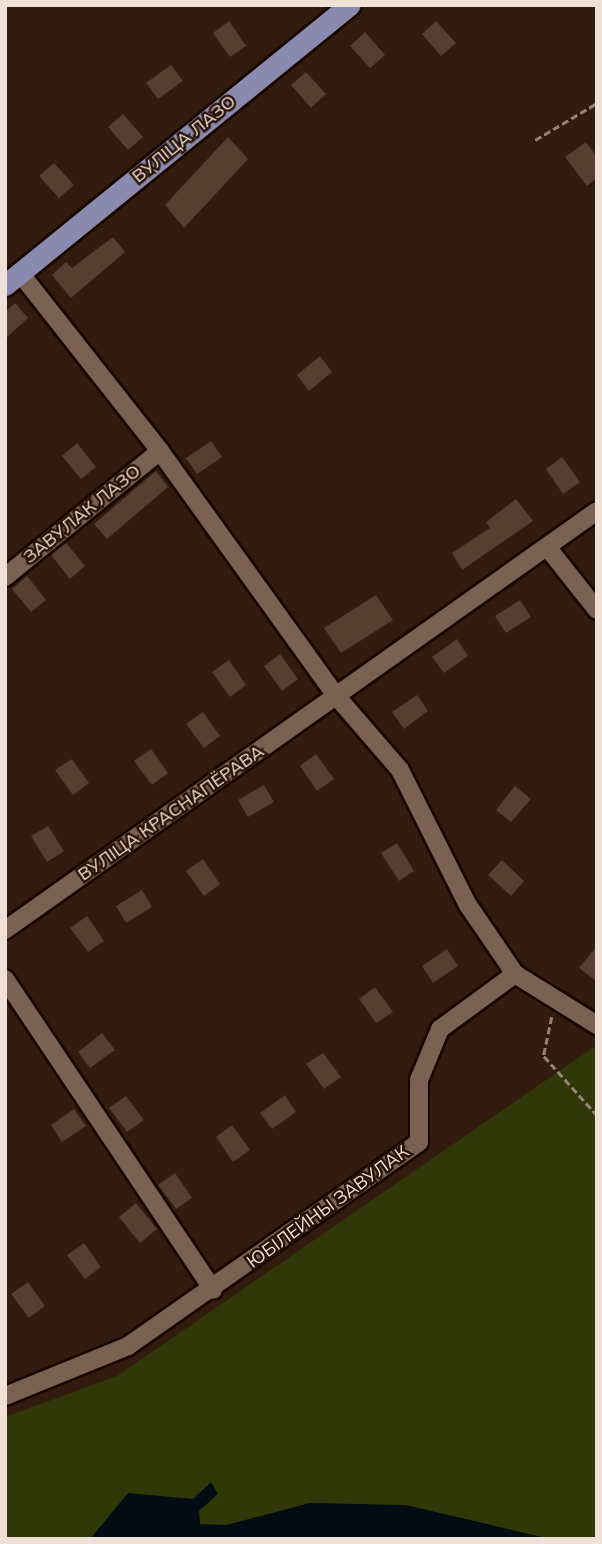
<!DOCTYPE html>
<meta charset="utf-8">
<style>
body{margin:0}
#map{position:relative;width:602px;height:1544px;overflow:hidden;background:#311c0f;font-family:Mulish,sans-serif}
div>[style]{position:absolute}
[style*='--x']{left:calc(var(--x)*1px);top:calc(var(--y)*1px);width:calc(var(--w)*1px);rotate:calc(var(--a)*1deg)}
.green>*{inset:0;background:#313807}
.water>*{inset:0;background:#010d13}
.building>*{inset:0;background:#563e30}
.path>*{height:2.5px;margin-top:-1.25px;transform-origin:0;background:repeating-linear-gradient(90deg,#948277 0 7px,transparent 0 10.5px)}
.roads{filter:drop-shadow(2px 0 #180600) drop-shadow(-2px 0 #180600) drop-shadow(0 2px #180600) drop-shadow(0 -2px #180600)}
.minor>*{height:18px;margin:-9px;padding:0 9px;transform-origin:9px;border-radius:9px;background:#7a6152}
.major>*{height:21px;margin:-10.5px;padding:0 10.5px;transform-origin:10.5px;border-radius:10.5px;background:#8a89ae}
span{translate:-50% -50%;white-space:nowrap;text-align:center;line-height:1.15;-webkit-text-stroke:5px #271306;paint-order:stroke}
.street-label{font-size:18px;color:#f0e1d8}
.frame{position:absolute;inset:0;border:7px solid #f0e1d8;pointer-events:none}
</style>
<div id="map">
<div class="green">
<i style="clip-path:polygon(597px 1045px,597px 1539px,5px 1539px,5px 1417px,117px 1376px)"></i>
</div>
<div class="water">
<i style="clip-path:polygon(211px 1482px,218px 1494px,199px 1511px,200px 1524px,226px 1525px,310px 1503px,406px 1505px,551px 1539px,90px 1539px,128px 1493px,193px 1499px)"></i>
</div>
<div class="building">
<i style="clip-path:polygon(229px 21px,246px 46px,230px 57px,213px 33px)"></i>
<i style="clip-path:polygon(436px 21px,456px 43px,441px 56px,422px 34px)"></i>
<i style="clip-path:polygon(365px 32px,385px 55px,370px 68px,350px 46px)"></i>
<i style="clip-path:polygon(171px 65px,183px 81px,158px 99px,146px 83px)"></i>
<i style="clip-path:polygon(306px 72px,326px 94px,311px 108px,291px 85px)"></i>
<i style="clip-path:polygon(123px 114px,143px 137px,128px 150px,108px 127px)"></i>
<i style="clip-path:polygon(228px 137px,248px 159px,184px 228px,165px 205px)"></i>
<i style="clip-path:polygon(586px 142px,597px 157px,597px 178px,587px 186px,565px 157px)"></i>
<i style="clip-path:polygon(54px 163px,74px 185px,59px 198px,39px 176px)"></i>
<i style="clip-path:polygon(113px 237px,125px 252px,71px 298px,52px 275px,66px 262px,72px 268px)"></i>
<i style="clip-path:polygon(15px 303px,28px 318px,5px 339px,5px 312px)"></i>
<i style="clip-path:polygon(320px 356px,332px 372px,309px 391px,297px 375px)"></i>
<i style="clip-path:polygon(211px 441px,222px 457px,197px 474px,186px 458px)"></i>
<i style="clip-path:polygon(77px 443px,96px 467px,81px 479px,62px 456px)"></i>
<i style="clip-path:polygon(562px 457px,580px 482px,563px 494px,546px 469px)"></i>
<i style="clip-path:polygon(156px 471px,168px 487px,107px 539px,94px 524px)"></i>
<i style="clip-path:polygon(516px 499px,533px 521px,462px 570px,452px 553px,490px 528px,486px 522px)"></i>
<i style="clip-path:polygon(66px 543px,85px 566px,70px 579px,51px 555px)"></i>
<i style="clip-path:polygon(27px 576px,46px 600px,31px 612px,12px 589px)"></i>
<i style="clip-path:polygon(376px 595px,393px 620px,341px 653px,324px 628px)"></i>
<i style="clip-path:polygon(520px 600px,531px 617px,506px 633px,495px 616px)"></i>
<i style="clip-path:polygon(457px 639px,468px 656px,444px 673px,432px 657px)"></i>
<i style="clip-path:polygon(280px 654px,298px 679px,282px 691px,264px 666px)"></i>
<i style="clip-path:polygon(229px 660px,246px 685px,230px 697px,212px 672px)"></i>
<i style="clip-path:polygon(417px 695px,428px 711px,404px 729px,392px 712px)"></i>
<i style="clip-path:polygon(203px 712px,220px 736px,204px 748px,186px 724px)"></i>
<i style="clip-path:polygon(151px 749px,168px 773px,152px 785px,134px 761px)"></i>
<i style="clip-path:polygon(316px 754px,334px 779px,317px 791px,300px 766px)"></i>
<i style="clip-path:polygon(72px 759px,89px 783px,73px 795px,55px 770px)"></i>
<i style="clip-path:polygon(264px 785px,274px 802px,248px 817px,238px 800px)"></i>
<i style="clip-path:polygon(515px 786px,531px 799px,511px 822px,496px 810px)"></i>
<i style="clip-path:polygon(48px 826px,64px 851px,47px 862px,31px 836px)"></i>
<i style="clip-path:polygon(397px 843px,414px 871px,399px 881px,381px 853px)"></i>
<i style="clip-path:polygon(203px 859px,220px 884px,204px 896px,186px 871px)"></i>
<i style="clip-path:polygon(502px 860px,524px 881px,511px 896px,488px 875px)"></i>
<i style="clip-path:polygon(142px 890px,152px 907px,126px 923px,116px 906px)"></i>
<i style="clip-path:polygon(87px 916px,104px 941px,88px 952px,70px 928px)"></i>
<i style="clip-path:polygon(597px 946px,597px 982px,579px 968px)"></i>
<i style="clip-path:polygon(447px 949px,458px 966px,433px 983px,422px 966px)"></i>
<i style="clip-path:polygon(375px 987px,393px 1012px,376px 1023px,359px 999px)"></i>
<i style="clip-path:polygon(102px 1033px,115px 1050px,90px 1068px,78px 1052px)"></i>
<i style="clip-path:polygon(323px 1053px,341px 1077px,324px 1089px,306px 1064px)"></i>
<i style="clip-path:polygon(285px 1095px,296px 1112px,272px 1129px,260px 1113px)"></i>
<i style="clip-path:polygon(126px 1096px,144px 1120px,127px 1132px,109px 1108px)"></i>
<i style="clip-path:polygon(74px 1109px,86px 1126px,62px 1142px,51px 1125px)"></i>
<i style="clip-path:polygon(232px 1125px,250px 1150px,233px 1162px,216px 1137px)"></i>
<i style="clip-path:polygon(175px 1173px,192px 1198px,176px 1209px,158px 1185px)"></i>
<i style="clip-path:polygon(136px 1203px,157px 1229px,140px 1243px,119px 1217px)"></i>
<i style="clip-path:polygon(84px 1243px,101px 1267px,85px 1279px,67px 1255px)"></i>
<i style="clip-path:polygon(28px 1282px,45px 1306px,29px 1318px,11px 1294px)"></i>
</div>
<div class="path">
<i style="--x:535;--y:140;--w:72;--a:-30.8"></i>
<i style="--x:552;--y:1017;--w:40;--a:102"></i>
<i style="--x:544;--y:1056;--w:79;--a:48.1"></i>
</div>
<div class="roads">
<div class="minor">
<i style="--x:20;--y:273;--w:226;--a:51.8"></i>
<i style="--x:160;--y:451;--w:303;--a:54.3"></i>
<i style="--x:337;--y:697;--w:96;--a:49.2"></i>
<i style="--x:400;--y:770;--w:151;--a:63.3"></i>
<i style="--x:468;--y:905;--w:83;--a:55.7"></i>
<i style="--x:547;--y:547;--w:80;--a:51.6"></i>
<i style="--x:5;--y:577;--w:200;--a:-39.1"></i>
<i style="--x:5;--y:930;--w:725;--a:-35.29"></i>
<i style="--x:5;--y:979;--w:374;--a:56.2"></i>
<i style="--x:5;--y:1396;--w:133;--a:-22.1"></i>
<i style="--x:128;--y:1346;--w:355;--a:-35"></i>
<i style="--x:419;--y:1142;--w:62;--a:-90"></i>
<i style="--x:419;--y:1080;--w:55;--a:-67.6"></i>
<i style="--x:440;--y:1029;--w:93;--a:-36.3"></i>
<i style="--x:515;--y:974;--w:97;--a:31.9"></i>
</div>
<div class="major">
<i style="--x:5;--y:285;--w:444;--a:-39.1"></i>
</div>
</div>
<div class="street-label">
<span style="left:184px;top:139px;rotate:-39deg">ВУЛІЦА ЛАЗО</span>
<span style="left:82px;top:514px;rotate:-39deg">ЗАВУЛАК ЛАЗО</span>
<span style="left:171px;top:813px;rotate:-35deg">ВУЛІЦА КРАСНАПЁРАВА</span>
<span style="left:328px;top:1207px;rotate:-36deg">ЮБІЛЕЙНЫ ЗАВУЛАК</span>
</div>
<div class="frame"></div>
</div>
